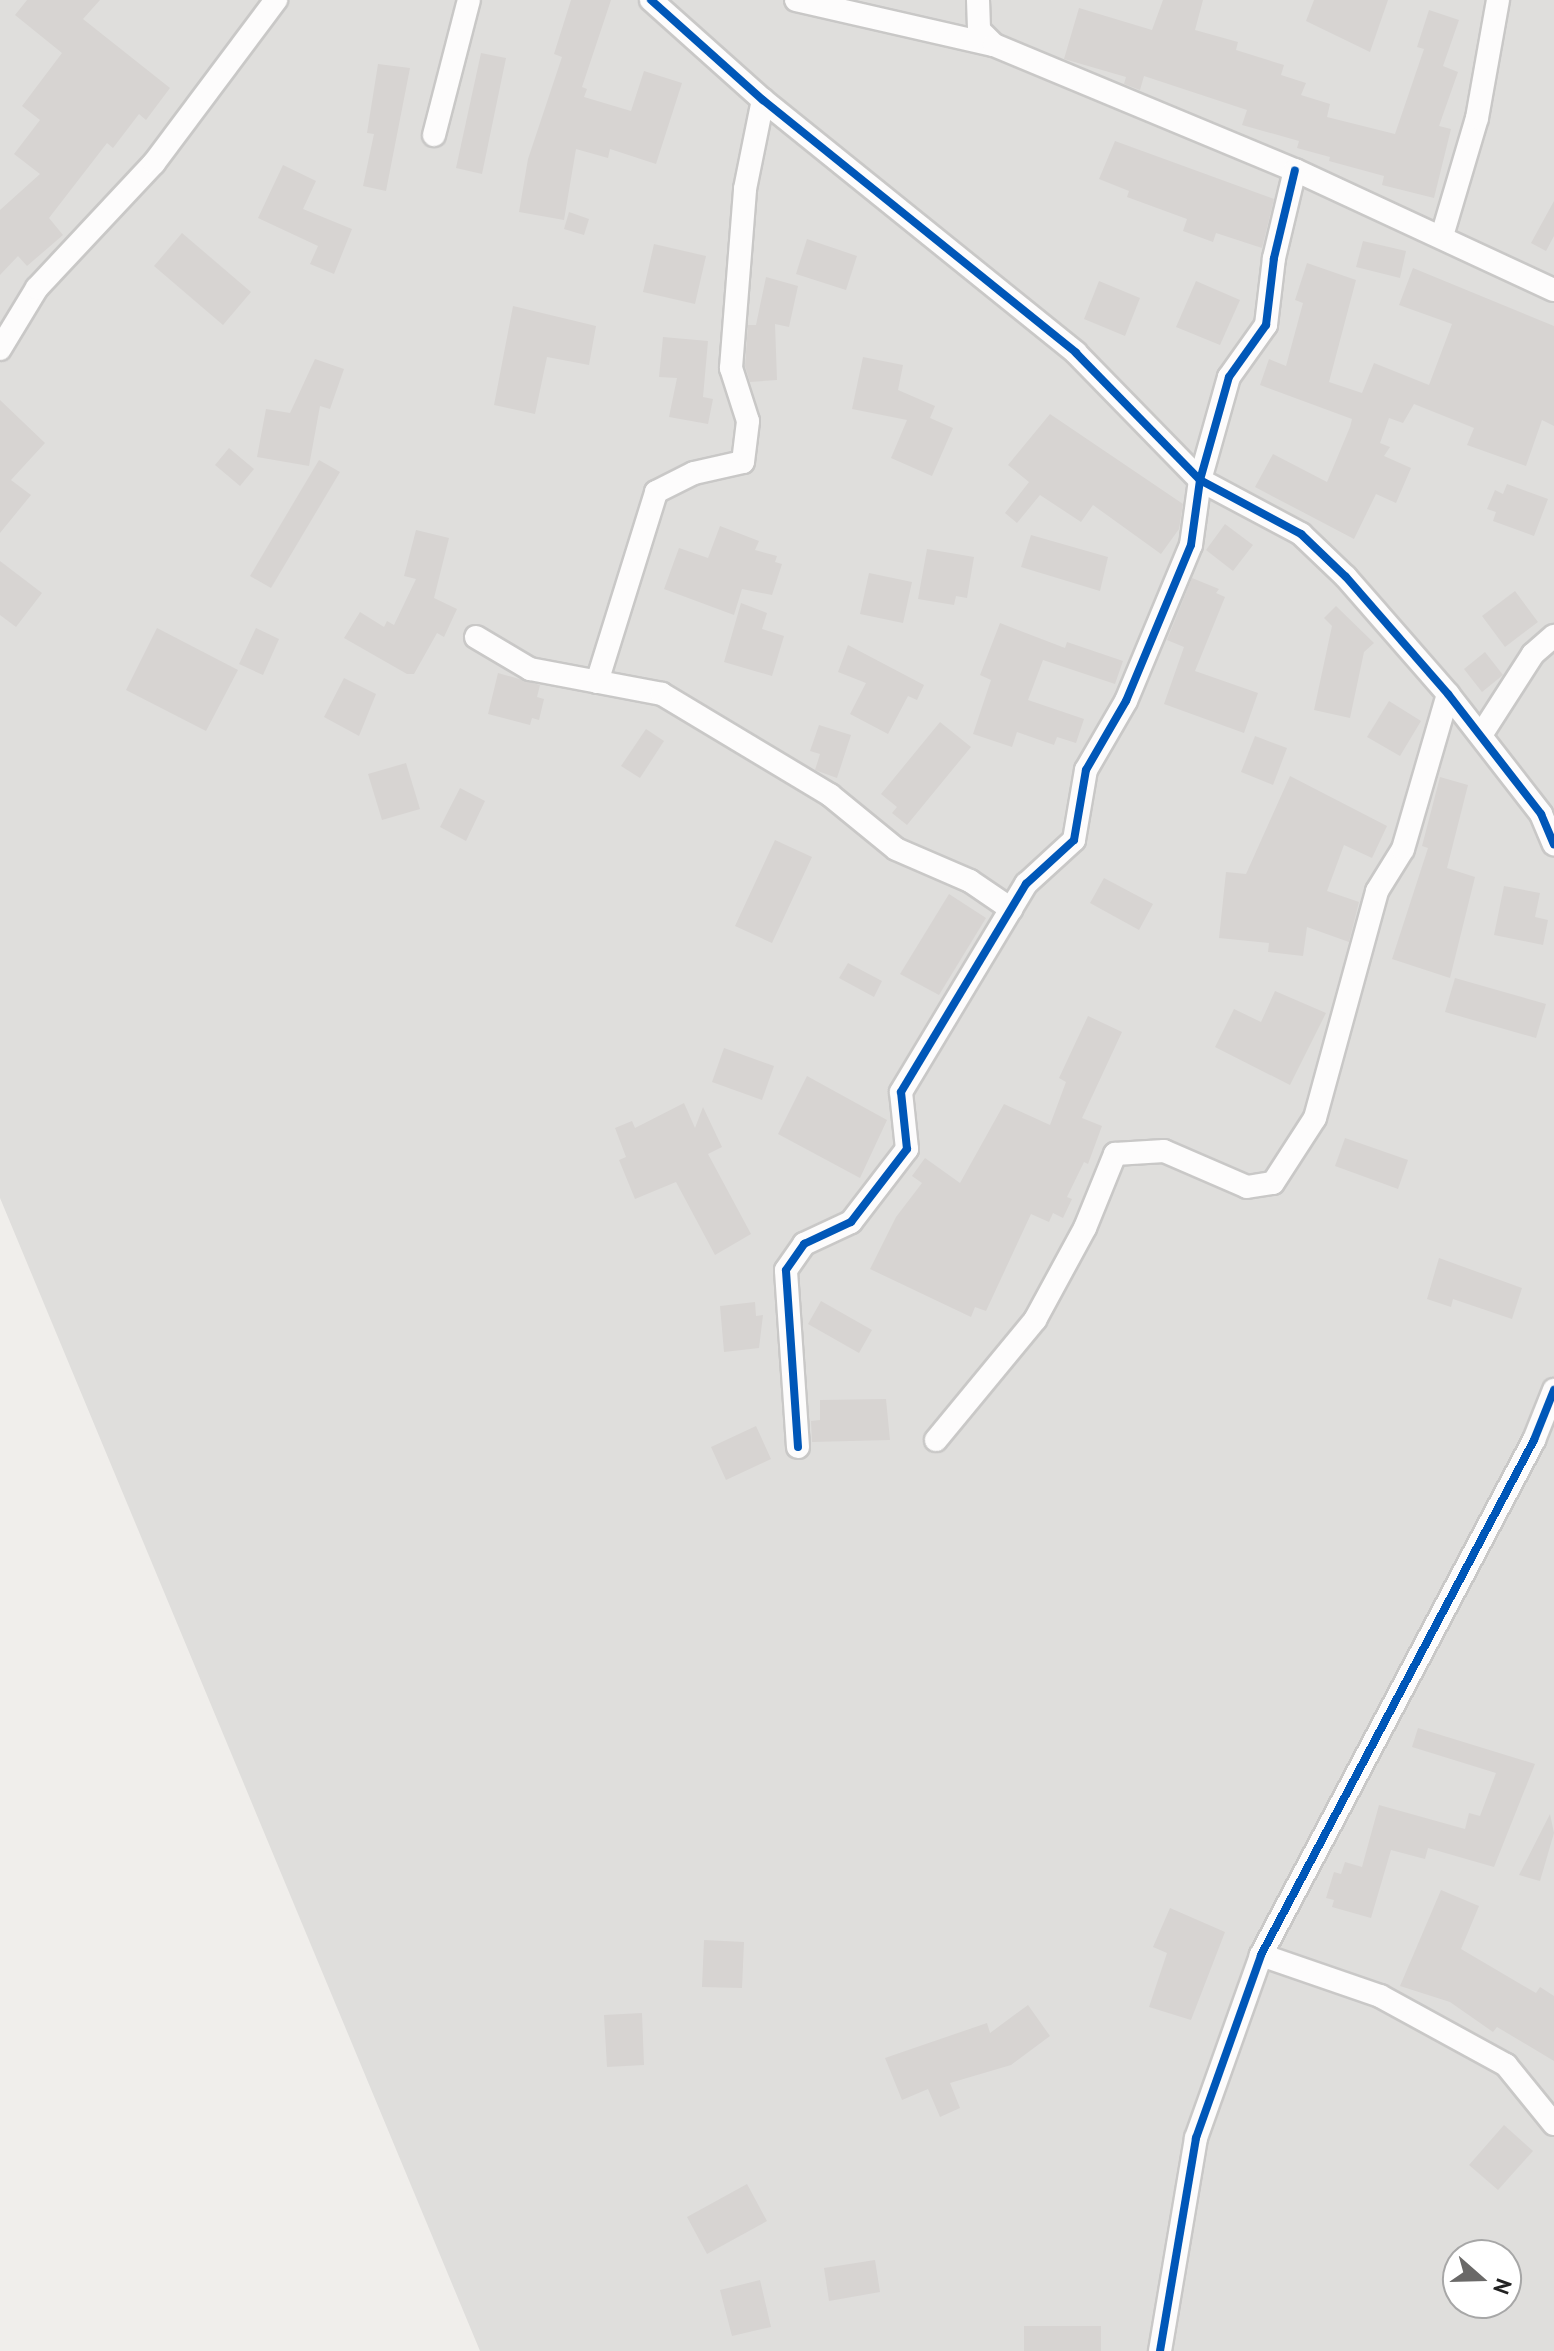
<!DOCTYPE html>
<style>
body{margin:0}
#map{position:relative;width:1554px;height:2351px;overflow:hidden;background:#f0eeeb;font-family:"PT Sans",sans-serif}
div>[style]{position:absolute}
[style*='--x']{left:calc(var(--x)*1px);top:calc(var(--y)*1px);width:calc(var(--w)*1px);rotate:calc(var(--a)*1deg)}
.residential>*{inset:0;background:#dfdedc}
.building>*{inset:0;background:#d7d4d2}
.roads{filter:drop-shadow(2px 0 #c9c8c7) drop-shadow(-2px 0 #c9c8c7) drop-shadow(0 2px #c9c8c7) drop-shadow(0 -2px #c9c8c7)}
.street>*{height:22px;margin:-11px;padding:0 11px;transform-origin:11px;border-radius:11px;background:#fdfcfc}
.cycleway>*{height:8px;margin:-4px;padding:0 4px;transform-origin:4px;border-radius:4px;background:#0057b8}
span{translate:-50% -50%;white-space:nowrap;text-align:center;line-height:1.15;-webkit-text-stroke:6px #fff;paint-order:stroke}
.north{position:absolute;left:1442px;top:2239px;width:80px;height:80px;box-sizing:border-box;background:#fff;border:2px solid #a7a7a7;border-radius:50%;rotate:110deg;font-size:22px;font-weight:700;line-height:32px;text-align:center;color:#222}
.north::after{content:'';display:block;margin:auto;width:28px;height:36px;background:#6a6968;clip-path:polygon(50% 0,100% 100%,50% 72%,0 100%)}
</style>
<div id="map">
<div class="residential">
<i style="clip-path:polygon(evenodd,0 0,1554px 0,1554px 2351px,480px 2351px,0 1198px,0 0,1458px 2255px,1506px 2255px,1506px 2303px,1458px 2303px,1458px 2255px)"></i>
</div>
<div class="building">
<i style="clip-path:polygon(27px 0,100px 0,83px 19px,170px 88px,146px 120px,139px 114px,113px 148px,107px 143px,49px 218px,63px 235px,27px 266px,18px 256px,0 275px,0 210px,40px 174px,14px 154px,40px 120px,22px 106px,62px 53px,15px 15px)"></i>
<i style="clip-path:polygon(571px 0,611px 0,582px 87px,587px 89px,584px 97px,631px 111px,644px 71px,682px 83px,656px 164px,610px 149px,608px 158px,576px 149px,564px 220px,519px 212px,528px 159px,562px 57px,554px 54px)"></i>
<i style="clip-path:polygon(1163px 0,1203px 0,1195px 30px,1238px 42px,1236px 50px,1284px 65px,1281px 75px,1306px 83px,1301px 95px,1330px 104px,1327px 117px,1395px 134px,1424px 49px,1417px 47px,1429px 10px,1459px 20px,1443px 66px,1458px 72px,1439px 126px,1451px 129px,1434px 198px,1382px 185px,1384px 176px,1329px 161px,1330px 157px,1297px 148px,1299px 141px,1242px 125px,1247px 110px,1144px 76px,1140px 90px,1124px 84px,1126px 77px,1064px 59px,1079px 8px,1152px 30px)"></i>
<i style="clip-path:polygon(1314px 0,1388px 0,1370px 52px,1306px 21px)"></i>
<i style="clip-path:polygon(481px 53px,506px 58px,482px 174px,456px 168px)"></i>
<i style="clip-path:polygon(378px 64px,410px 68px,386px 191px,363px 186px,374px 134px,367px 133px)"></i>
<i style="clip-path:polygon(1115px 141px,1274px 199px,1262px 248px,1216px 233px,1213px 242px,1183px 231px,1187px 219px,1127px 197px,1129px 191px,1099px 179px)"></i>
<i style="clip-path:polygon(283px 165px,316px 181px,303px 209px,352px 229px,334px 274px,310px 264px,318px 246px,258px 218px)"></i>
<i style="clip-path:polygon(1554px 201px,1554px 236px,1546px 251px,1531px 243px)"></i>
<i style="clip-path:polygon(569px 212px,589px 219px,584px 235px,564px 229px)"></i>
<i style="clip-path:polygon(182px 233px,251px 292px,223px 325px,154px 266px)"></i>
<i style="clip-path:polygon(807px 239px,857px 256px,846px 290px,796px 274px)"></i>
<i style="clip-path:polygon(1363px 241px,1406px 251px,1400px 278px,1356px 267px)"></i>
<i style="clip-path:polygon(654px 244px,706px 256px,695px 304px,643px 292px)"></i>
<i style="clip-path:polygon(1307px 263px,1356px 280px,1329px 382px,1362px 393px,1374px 363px,1429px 385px,1452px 324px,1399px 305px,1413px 268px,1554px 326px,1554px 426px,1542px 420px,1526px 466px,1467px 445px,1474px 428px,1414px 404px,1403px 423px,1389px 418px,1380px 443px,1390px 447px,1384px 456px,1411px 468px,1396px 503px,1376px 494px,1354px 539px,1255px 487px,1273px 454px,1327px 482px,1350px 427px,1352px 419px,1260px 385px,1269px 359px,1286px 366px,1303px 303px,1295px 300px)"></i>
<i style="clip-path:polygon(766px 277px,798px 286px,789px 327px,775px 324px,777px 380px,750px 382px,745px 366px,748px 325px,756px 325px)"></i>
<i style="clip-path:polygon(1099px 281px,1140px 298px,1125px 336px,1084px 319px)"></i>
<i style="clip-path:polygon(1196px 281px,1240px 300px,1220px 345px,1176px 327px)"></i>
<i style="clip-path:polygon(513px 306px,596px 326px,589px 365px,547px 357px,535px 414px,494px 405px)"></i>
<i style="clip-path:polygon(663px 337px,708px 341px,703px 397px,713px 399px,708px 424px,669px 417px,677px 378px,659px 377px)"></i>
<i style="clip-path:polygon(863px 357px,903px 365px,898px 390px,935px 406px,930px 418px,953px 428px,932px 476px,891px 458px,907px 420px,852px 409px)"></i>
<i style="clip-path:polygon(315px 359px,344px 369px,330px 409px,320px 406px,309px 466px,257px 457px,266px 409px,290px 413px)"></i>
<i style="clip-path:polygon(0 400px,45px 443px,11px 480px,31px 495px,0 533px)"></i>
<i style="clip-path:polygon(1050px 414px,1183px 504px,1179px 529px,1161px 554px,1093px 505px,1081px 522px,1040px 495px,1017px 523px,1005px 513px,1029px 482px,1008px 465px)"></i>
<i style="clip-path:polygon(229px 448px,254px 469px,240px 486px,215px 465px)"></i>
<i style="clip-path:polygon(319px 460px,340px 472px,271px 588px,250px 576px)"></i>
<i style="clip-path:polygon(1507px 484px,1548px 499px,1534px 536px,1493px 521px,1496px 512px,1487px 509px,1495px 490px,1503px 494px)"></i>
<i style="clip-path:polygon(1225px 524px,1253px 545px,1233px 571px,1206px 550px)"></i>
<i style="clip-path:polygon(720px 526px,759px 541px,755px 550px,777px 556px,775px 562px,782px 564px,772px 595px,742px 589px,734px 615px,664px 589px,679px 548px,708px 558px)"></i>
<i style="clip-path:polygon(416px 530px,449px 538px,434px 598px,457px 609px,444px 637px,437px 633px,414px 674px,407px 674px,344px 638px,360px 612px,384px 627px,387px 621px,394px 625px,416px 579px,404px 576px)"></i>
<i style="clip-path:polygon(1031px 535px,1108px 557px,1100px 591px,1021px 567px)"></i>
<i style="clip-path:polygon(927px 549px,974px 557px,967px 598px,956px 596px,954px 605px,918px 599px)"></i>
<i style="clip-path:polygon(0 561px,42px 593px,16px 627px,0 615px)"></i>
<i style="clip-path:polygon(869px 573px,912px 582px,903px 623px,860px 614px)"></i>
<i style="clip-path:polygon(1192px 578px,1219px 589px,1216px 593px,1225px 597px,1195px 671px,1258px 693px,1244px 733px,1164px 704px,1184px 647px,1167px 640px)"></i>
<i style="clip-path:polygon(1515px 591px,1538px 622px,1505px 647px,1482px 616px)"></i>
<i style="clip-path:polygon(741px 603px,767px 613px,762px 629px,784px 636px,772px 676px,724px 662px)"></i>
<i style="clip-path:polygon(1336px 606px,1374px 643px,1364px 652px,1350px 718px,1314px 710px,1332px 626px,1324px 618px)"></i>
<i style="clip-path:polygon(1000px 623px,1065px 648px,1067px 642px,1123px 661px,1115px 684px,1043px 660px,1028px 700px,1084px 719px,1076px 743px,1057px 737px,1054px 745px,1017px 732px,1012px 747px,973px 734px,991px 680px,980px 675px)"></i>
<i style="clip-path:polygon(157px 628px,238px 670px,206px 731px,126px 690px)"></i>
<i style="clip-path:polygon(256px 628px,279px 639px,263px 675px,239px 664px)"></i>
<i style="clip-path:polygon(848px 645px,924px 685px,917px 700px,908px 696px,888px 734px,850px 714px,866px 683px,838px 672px)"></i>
<i style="clip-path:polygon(1485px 652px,1503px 675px,1482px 692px,1464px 669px)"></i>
<i style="clip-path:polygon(498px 673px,540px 685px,537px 697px,544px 699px,539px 720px,532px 718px,530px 725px,488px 714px)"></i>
<i style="clip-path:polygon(344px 678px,376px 694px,359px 736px,324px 717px)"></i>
<i style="clip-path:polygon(1389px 701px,1421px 721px,1400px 756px,1367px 737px)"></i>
<i style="clip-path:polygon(940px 722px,971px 747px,907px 825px,892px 813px,897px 807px,881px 794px)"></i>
<i style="clip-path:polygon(819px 725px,851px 735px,837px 778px,815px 770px,820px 754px,810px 751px)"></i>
<i style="clip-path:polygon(646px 729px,664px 741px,640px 778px,621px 766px)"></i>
<i style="clip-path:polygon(1255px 736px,1287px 748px,1273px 785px,1241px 772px)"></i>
<i style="clip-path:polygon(406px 763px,420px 809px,382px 820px,368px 774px)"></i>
<i style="clip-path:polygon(1290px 776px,1387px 826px,1372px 858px,1344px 845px,1327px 891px,1359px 902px,1349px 942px,1307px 927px,1303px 956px,1268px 952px,1269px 943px,1219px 938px,1226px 872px,1246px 874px)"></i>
<i style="clip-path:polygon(1440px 777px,1468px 785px,1447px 868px,1475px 877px,1450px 978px,1392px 959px,1428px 848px,1422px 846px)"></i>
<i style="clip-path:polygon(460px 788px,485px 801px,466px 841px,440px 827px)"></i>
<i style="clip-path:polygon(775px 840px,812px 857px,772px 943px,735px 926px)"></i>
<i style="clip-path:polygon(1104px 878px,1153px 904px,1139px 930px,1090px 903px)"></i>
<i style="clip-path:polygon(1504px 886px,1540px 893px,1535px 917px,1548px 920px,1543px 945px,1494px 935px)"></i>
<i style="clip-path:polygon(949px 894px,986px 918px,939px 995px,900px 974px)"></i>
<i style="clip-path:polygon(848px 963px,882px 981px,874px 997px,839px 978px)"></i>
<i style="clip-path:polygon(1455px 978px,1546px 1004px,1536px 1038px,1445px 1012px)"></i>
<i style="clip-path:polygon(1275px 991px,1326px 1013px,1290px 1085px,1215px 1047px,1234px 1009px,1261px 1022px)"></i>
<i style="clip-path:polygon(1088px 1016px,1122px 1032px,1082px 1118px,1102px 1126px,1088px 1164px,1084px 1162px,1067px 1197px,1072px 1199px,1063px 1218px,1053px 1213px,1049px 1222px,1031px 1214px,986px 1311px,975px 1307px,971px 1317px,870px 1269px,896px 1217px,922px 1183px,912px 1176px,925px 1158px,960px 1183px,1004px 1104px,1050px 1125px,1066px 1082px,1059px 1078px)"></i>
<i style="clip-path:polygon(724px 1048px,774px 1066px,762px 1100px,712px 1082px)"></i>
<i style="clip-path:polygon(807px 1076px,887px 1120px,860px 1178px,778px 1134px)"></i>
<i style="clip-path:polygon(684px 1103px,695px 1128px,703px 1107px,722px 1147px,708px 1154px,751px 1234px,715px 1255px,676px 1182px,635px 1199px,619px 1160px,626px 1157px,615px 1128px,632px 1121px,635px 1128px)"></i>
<i style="clip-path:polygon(1345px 1138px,1408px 1160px,1398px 1189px,1335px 1166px)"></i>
<i style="clip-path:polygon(1439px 1258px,1522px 1288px,1512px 1319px,1453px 1299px,1451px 1307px,1427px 1299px)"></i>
<i style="clip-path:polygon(821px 1301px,872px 1330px,859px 1353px,808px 1324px)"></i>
<i style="clip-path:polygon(755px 1302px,756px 1316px,763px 1315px,759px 1348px,724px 1352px,720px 1306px)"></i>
<i style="clip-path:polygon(886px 1399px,890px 1440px,812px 1442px,811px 1421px,820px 1420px,820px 1400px)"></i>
<i style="clip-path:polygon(756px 1426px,771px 1459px,726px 1480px,711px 1447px)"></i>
<i style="clip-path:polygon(1418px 1728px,1535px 1764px,1494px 1867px,1428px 1848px,1425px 1859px,1391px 1850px,1371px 1918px,1332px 1907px,1334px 1900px,1326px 1898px,1334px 1872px,1341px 1874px,1345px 1862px,1362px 1867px,1379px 1805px,1465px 1829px,1469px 1813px,1480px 1816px,1496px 1773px,1412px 1747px)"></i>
<i style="clip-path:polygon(1550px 1814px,1554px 1833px,1540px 1881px,1519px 1875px)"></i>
<i style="clip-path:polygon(1441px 1890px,1479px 1906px,1461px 1949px,1536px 1993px,1540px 1987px,1554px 1996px,1554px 2061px,1497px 2027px,1493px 2032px,1450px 2002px,1400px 1986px)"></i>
<i style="clip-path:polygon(1170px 1908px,1225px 1932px,1191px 2020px,1149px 2007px,1167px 1953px,1153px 1947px)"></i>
<i style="clip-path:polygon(704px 1940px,744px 1942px,742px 1988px,702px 1987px)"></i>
<i style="clip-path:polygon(1028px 2005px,1050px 2036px,1011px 2065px,950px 2083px,960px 2108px,940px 2117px,928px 2089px,902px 2100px,885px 2058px,987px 2023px,990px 2033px)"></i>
<i style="clip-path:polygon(642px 2013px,644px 2065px,607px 2067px,604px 2015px)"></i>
<i style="clip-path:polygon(1504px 2125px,1533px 2151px,1498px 2190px,1469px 2165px)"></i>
<i style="clip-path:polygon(747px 2184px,767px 2221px,707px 2254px,687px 2217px)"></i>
<i style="clip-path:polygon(875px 2260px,880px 2292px,829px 2301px,824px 2268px)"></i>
<i style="clip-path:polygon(760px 2280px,771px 2327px,732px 2336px,720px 2290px)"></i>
<i style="clip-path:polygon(1024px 2326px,1101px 2326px,1101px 2351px,1024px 2351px)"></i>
</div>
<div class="roads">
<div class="street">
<i style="--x:651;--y:0;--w:150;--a:41.8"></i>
<i style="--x:763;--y:100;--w:402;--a:38.9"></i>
<i style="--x:1076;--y:353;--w:177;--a:45.7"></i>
<i style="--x:1200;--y:480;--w:115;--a:28.1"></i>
<i style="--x:1301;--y:534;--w:62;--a:43.7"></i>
<i style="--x:1346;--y:577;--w:155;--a:48.9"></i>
<i style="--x:1448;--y:694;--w:152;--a:52.2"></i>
<i style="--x:1541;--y:814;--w:33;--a:67"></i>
<i style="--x:796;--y:0;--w:202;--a:12.9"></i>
<i style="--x:978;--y:0;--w:30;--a:88"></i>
<i style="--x:979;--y:30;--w:21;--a:45"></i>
<i style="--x:994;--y:45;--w:326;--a:22.6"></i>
<i style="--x:1295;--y:170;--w:285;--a:24.9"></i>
<i style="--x:434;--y:135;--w:139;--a:-75.5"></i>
<i style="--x:1442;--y:236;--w:123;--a:-73.5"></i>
<i style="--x:1477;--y:118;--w:120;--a:-79.9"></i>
<i style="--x:0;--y:349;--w:71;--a:-58.8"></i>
<i style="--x:37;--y:288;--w:171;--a:-46.9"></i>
<i style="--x:154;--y:163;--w:204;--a:-53.2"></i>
<i style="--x:476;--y:637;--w:63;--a:30.7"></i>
<i style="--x:530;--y:669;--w:134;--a:10.7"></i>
<i style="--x:662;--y:694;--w:196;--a:31"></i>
<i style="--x:830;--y:795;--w:85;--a:39.3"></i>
<i style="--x:896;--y:849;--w:81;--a:23.4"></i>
<i style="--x:970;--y:881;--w:50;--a:34.3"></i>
<i style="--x:597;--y:682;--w:199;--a:-72.7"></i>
<i style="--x:656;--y:492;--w:42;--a:-26.6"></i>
<i style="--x:694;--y:473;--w:50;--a:-12.7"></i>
<i style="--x:743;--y:462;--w:41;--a:-83"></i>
<i style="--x:748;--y:421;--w:56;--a:-107.8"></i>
<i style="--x:731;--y:368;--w:180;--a:-85.5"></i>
<i style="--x:745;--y:189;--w:91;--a:-78.6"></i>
<i style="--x:1481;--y:735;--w:96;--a:-57.3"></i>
<i style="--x:1533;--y:654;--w:28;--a:-41"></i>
<i style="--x:936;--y:1440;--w:156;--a:-50.5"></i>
<i style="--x:1035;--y:1320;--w:105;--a:-61.5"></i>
<i style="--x:1085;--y:1228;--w:80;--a:-67.9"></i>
<i style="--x:1115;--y:1154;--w:49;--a:-3.5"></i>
<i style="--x:1164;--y:1151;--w:90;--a:23.4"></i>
<i style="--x:1247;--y:1187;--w:26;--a:-9"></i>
<i style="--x:1273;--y:1183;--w:77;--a:-57.1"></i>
<i style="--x:1315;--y:1118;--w:235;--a:-74.7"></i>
<i style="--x:1377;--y:891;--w:49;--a:-58.2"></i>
<i style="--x:1403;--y:849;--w:161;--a:-73.8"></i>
<i style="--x:798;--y:1447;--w:177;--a:-93.9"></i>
<i style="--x:786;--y:1270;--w:32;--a:-55"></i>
<i style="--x:804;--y:1244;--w:52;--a:-25.1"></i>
<i style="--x:851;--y:1222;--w:92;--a:-52.5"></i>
<i style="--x:907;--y:1149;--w:57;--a:-96"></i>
<i style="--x:901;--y:1092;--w:243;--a:-59"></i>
<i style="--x:1026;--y:884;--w:65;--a:-42.5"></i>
<i style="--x:1074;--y:840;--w:71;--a:-80.3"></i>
<i style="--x:1086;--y:770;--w:80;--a:-59.9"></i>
<i style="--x:1126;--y:701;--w:169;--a:-67.4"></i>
<i style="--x:1191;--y:545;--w:66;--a:-82.1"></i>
<i style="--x:1200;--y:480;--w:107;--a:-74.3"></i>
<i style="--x:1229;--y:377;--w:64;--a:-54.6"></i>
<i style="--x:1266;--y:325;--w:67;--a:-83.2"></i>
<i style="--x:1274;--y:258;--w:90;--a:-76.6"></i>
<i style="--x:1261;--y:1955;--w:126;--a:19"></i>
<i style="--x:1380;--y:1996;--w:144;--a:28.7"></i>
<i style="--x:1506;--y:2065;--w:76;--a:50.9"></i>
<i style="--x:1160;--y:2351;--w:216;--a:-80.4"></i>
<i style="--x:1196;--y:2138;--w:194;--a:-70.4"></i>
<i style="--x:1261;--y:1955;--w:583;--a:-62.07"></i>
<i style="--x:1534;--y:1440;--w:54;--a:-68.2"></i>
</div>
</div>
<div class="cycleway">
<i style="--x:651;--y:0;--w:150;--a:41.8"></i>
<i style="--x:763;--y:100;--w:402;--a:38.9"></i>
<i style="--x:1076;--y:353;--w:177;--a:45.7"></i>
<i style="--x:1200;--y:480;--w:115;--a:28.1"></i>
<i style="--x:1301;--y:534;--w:62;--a:43.7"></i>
<i style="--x:1346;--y:577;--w:155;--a:48.9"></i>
<i style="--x:1448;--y:694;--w:152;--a:52.2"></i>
<i style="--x:1541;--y:814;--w:33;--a:67"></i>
<i style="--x:798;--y:1447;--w:177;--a:-93.9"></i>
<i style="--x:786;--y:1270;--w:32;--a:-55"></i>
<i style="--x:804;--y:1244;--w:52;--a:-25.1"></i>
<i style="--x:851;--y:1222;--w:92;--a:-52.5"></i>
<i style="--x:907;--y:1149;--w:57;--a:-96"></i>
<i style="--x:901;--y:1092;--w:243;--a:-59"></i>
<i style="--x:1026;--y:884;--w:65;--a:-42.5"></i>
<i style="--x:1074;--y:840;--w:71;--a:-80.3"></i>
<i style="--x:1086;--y:770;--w:80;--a:-59.9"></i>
<i style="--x:1126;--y:701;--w:169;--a:-67.4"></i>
<i style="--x:1191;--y:545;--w:66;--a:-82.1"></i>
<i style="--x:1200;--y:480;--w:107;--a:-74.3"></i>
<i style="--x:1229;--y:377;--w:64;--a:-54.6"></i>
<i style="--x:1266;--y:325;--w:67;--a:-83.2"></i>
<i style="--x:1274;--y:258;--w:90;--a:-76.6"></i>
<i style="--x:1160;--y:2351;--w:216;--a:-80.4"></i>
<i style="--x:1196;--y:2138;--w:194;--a:-70.4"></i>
<i style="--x:1261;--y:1955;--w:583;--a:-62.07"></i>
<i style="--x:1534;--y:1440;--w:54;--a:-68.2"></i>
</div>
<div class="north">N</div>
</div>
